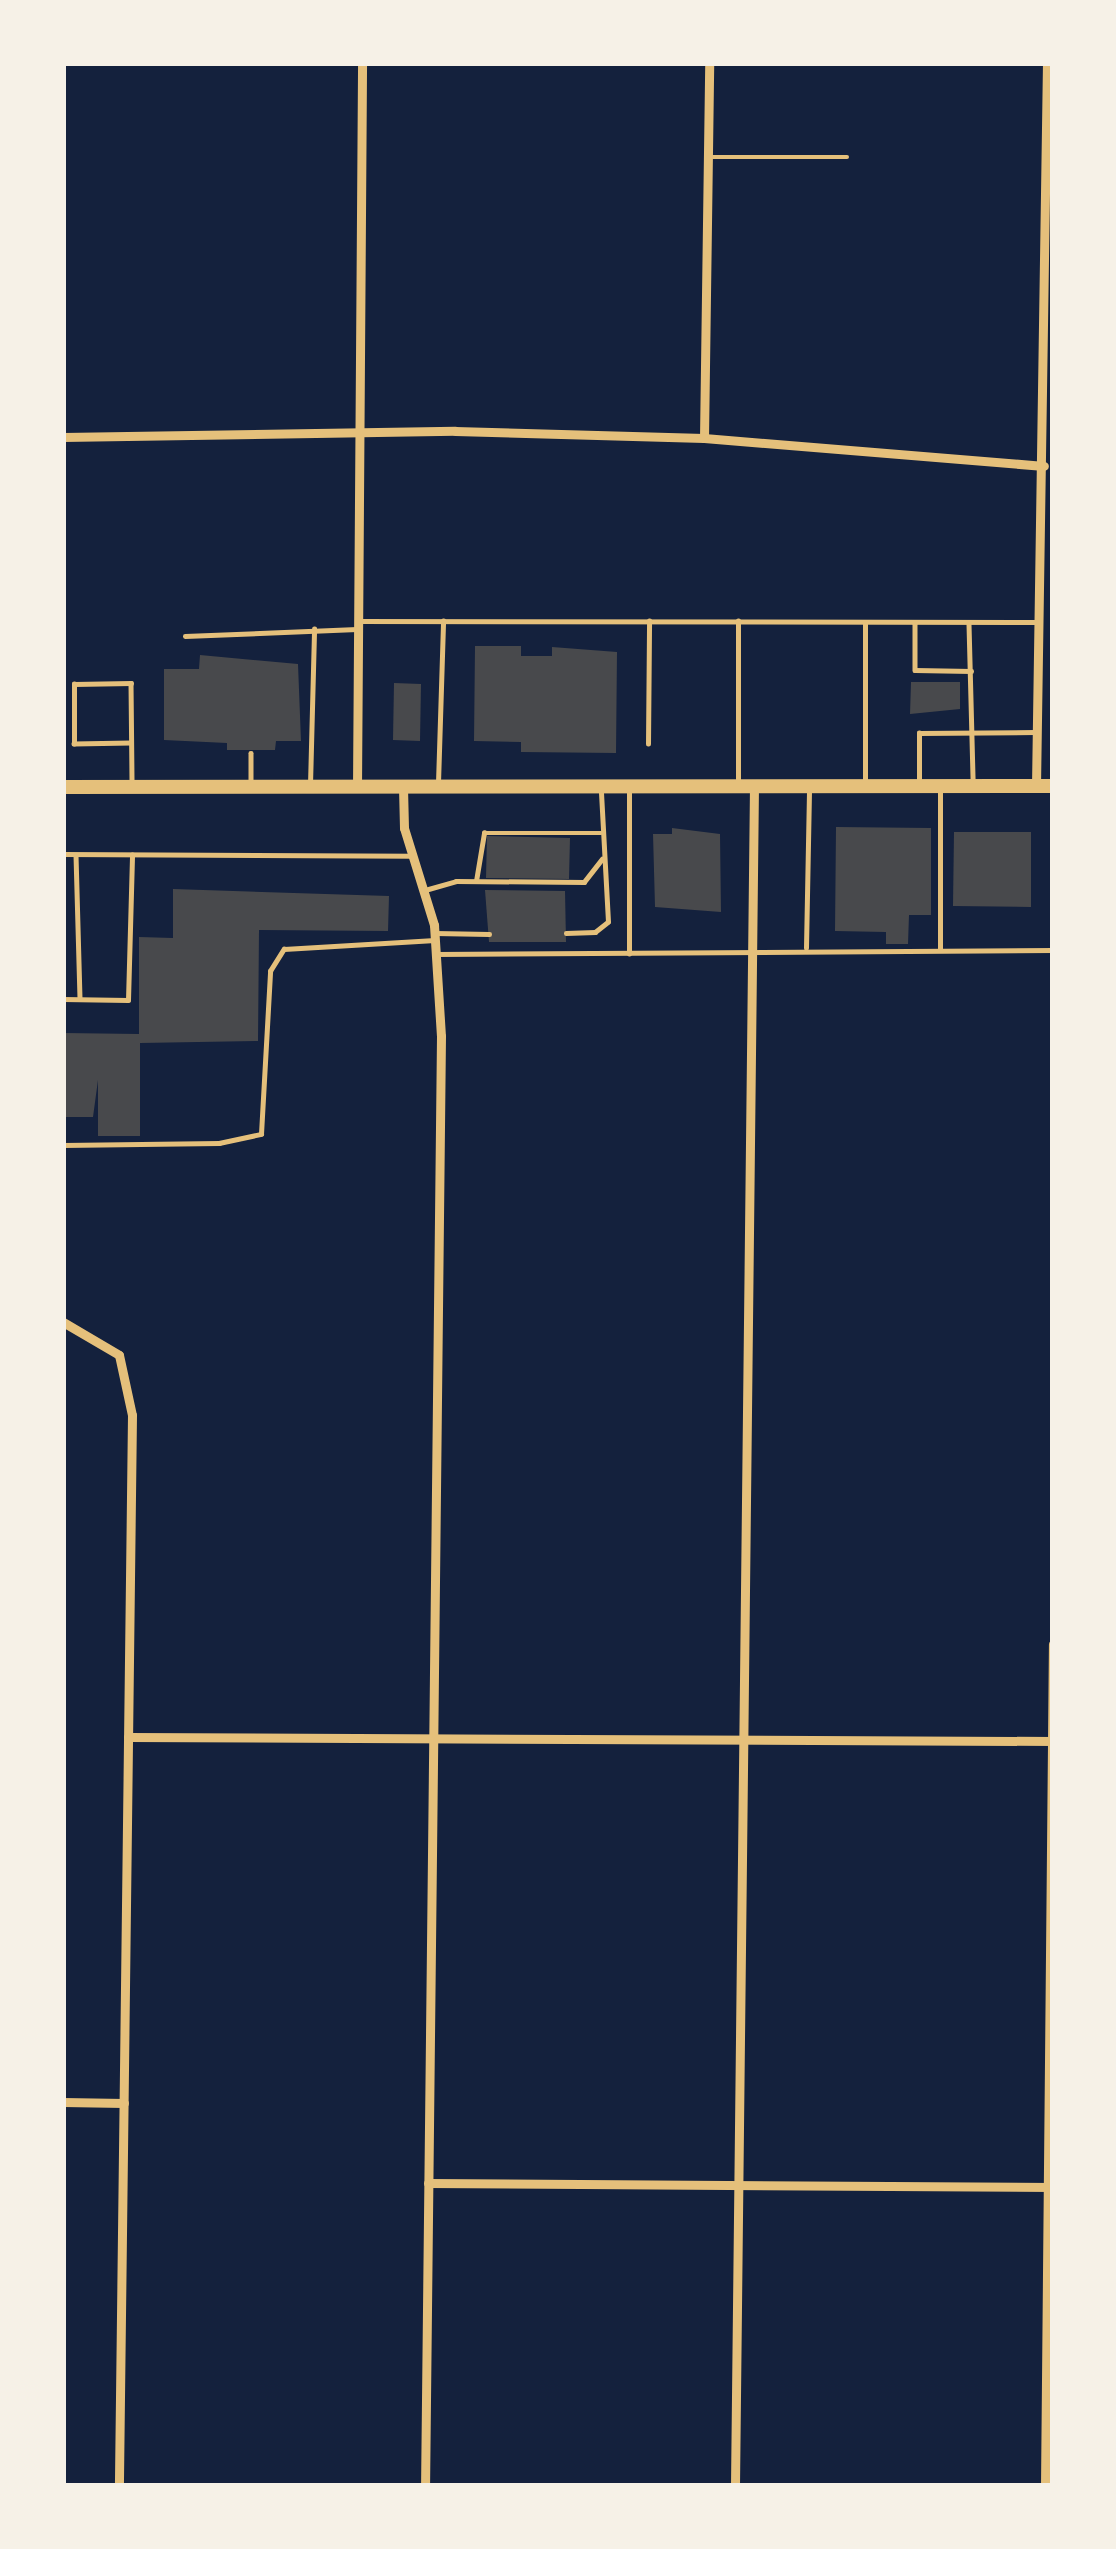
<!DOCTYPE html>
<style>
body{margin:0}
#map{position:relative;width:1116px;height:2549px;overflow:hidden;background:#14213d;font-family:"IBM Plex Sans",sans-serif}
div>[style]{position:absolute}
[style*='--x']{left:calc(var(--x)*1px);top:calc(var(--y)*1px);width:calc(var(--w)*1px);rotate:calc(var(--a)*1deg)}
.building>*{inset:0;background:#48494c}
.service>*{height:4.5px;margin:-2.25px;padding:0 2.25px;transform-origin:2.25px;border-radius:2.25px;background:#e5c07b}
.minor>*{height:9px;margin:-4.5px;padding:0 4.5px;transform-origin:4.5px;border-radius:4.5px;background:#e5c07b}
.secondary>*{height:14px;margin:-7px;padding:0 7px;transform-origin:7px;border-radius:7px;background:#e5c07b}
span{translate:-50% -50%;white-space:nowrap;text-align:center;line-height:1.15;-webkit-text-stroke:9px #f6f1e7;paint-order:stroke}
.frame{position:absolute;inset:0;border:66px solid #f6f1e7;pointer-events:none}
</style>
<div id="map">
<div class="building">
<i style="clip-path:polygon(475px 646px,521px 646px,521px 656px,552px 656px,552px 647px,617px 652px,616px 753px,521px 752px,521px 742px,474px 741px)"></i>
<i style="clip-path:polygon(200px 655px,298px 664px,301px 741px,276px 741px,275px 750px,227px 750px,227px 743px,164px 740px,164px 669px,199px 669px)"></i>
<i style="clip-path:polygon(911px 682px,960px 682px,960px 709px,910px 714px)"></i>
<i style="clip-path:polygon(394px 683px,421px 684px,420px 741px,393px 740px)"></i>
<i style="clip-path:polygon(836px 827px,931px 828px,931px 915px,909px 915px,908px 944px,886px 944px,886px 932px,835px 931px)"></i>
<i style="clip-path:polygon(672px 828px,720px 834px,721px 912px,655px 907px,653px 834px,672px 834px)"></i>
<i style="clip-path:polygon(954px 832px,1031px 832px,1031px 907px,953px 906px)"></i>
<i style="clip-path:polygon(487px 836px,570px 838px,569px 879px,486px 878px)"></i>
<i style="clip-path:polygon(173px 889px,389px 896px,388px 931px,259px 930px,258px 1041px,140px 1043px,140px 1136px,98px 1136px,98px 1080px,93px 1117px,63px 1117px,63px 1033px,139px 1034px,139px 937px,173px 938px)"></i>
<i style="clip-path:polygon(485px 890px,565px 891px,566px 942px,489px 942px)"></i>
</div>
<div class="service">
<i style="--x:708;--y:157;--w:139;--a:0"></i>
<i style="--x:357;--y:621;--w:678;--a:0.08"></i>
<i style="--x:915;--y:624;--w:46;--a:90"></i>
<i style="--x:915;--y:670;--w:56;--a:1"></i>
<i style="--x:969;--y:624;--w:157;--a:88.5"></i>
<i style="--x:185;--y:636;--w:172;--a:-2.3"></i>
<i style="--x:131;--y:743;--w:57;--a:179"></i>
<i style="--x:74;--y:744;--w:60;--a:-90"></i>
<i style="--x:74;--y:684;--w:57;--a:-1"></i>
<i style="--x:131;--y:683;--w:99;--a:89.4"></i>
<i style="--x:648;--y:744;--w:123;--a:-89.5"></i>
<i style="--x:251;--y:753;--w:29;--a:90"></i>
<i style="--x:865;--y:781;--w:157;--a:-90"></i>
<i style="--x:919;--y:781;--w:48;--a:-90"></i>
<i style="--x:919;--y:733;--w:116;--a:-0.5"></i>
<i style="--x:438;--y:783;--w:162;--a:-88.2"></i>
<i style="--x:738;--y:784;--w:163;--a:-90"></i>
<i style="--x:310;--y:785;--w:156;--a:-88.5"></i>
<i style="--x:63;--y:854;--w:350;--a:0.3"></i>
<i style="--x:76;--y:855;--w:144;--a:88.4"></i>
<i style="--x:476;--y:881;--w:49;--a:-80.5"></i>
<i style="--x:484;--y:833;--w:117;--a:0"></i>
<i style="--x:425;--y:890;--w:32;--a:-16"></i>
<i style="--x:456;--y:881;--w:128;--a:0.4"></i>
<i style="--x:584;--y:882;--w:29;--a:-52"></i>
<i style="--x:435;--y:933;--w:54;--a:1.1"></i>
<i style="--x:566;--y:933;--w:29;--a:-2"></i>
<i style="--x:595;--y:932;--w:16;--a:-38"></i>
<i style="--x:608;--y:922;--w:129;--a:-93.1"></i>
<i style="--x:806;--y:948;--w:156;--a:-88.9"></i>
<i style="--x:940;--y:949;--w:162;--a:-90"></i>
<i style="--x:436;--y:954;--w:617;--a:-0.37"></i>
<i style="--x:629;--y:954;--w:161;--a:-90"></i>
<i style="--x:63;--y:999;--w:65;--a:0.9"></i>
<i style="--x:128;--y:1000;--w:145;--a:-88.4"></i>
<i style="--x:63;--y:1145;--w:156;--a:-0.7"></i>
<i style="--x:219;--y:1143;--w:43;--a:-12.1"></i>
<i style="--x:261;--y:1134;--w:163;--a:-86.8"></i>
<i style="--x:270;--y:971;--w:26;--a:-58"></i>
<i style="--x:284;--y:949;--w:151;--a:-3.4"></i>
</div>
<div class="minor">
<i style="--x:63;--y:437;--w:392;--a:-0.9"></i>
<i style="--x:455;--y:431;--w:249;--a:1.6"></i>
<i style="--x:704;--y:438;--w:341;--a:4.7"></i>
<i style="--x:704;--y:438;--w:375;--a:-89.2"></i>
<i style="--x:1036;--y:786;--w:723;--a:-89.13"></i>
<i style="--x:403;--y:787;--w:41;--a:88.6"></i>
<i style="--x:404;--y:828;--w:102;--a:72.8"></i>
<i style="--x:434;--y:925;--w:111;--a:86.4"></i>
<i style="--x:441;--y:1036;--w:1450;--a:90.63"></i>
<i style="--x:357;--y:788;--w:725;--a:-89.6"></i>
<i style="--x:63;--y:1322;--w:65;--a:30.5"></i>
<i style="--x:119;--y:1355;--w:61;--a:77.8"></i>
<i style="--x:132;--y:1415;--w:1071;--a:90.7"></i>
<i style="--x:128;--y:1737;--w:925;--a:0.25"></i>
<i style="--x:63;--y:2102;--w:61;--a:0.9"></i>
<i style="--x:428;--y:2183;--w:625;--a:0.37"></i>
<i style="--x:735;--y:2486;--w:1699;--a:-89.36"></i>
<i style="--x:1045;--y:2486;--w:842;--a:-89.46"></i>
</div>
<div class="secondary">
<i style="--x:63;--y:787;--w:990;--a:-0.06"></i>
</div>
<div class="frame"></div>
</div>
